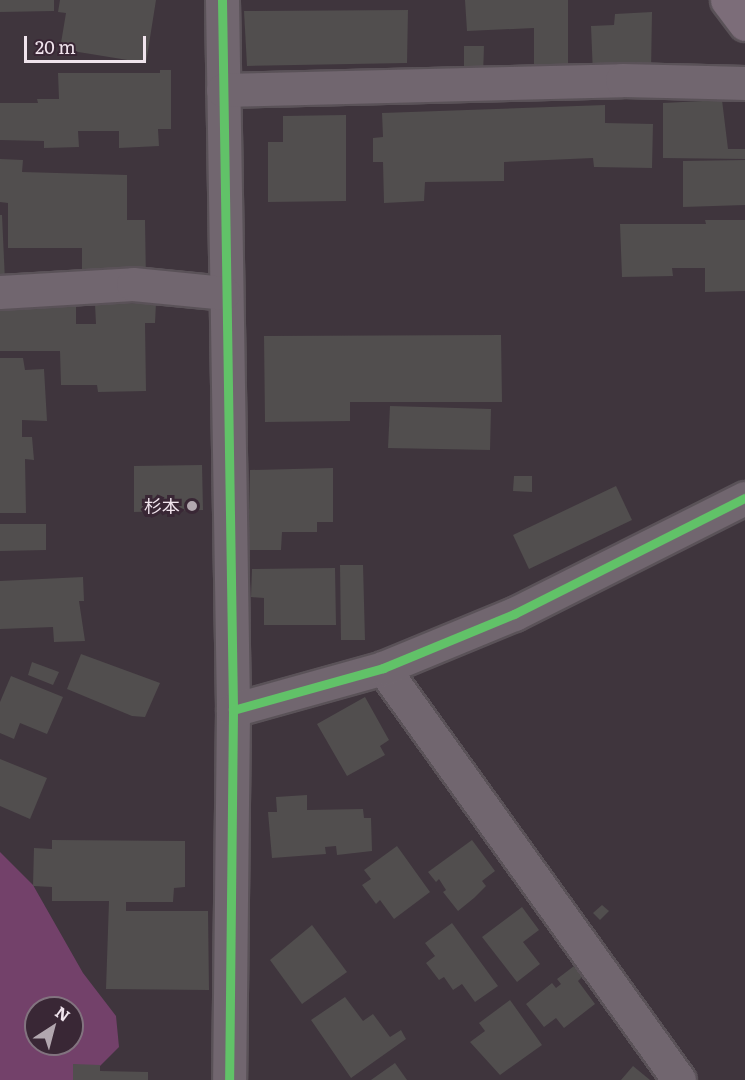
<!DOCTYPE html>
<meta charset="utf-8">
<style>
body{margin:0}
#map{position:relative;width:745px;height:1080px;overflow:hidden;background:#3f353d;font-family:Literata,"Noto Sans JP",serif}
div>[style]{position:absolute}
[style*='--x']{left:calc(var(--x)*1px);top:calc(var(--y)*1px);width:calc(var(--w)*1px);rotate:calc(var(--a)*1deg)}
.green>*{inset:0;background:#73416a}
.building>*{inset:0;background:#514e4e}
.roads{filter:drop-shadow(2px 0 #5a5258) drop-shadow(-2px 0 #5a5258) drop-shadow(0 2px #5a5258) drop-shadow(0 -2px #5a5258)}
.minor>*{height:33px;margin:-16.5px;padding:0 16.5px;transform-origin:16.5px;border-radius:16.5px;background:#71666f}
.major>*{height:33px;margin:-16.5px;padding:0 16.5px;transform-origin:16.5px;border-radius:16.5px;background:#7c6d79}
.cycleway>*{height:9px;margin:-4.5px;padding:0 4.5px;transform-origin:4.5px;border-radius:4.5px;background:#61c268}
.dots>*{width:16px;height:16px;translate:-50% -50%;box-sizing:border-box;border:3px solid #392735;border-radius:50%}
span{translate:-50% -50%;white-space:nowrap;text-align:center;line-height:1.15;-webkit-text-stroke:6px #392735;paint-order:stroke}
.poi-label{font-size:18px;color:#f0e4ed}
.right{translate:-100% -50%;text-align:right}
.north{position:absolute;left:24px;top:996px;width:60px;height:60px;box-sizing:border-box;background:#392735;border:2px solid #82737f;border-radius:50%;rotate:36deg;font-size:16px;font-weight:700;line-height:24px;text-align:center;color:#f0e4ed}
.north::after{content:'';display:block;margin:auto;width:21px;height:27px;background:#b2a7af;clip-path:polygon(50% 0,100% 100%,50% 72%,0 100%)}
.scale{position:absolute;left:24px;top:36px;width:122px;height:27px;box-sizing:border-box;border:3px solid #f0e4ed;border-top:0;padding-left:8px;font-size:18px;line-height:21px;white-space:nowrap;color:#f0e4ed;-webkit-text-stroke:4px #392735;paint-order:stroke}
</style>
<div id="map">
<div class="green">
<i style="clip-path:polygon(evenodd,0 852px,33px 885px,83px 973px,116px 1016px,119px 1047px,86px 1080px,0 1080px,0 852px,36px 1008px,72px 1008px,72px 1044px,36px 1044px,36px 1008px)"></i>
</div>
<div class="building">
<i style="clip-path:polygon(0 0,54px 0,54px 11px,0 12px)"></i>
<i style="clip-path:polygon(60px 0,156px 0,146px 63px,60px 49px,66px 13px,58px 12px)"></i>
<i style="clip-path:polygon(465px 0,568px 0,568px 77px,534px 77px,534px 28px,467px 31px)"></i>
<i style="clip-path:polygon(408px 10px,407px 63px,247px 66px,244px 11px)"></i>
<i style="clip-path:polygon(652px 12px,651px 73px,593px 75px,591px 26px,614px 25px,615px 14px)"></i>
<i style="clip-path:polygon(464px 46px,484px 46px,483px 76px,464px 76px)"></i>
<i style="clip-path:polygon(160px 70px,171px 70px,171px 129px,158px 129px,159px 146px,119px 148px,119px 131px,78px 131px,79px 147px,44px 148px,44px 141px,0 140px,0 103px,38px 103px,37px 99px,59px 99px,58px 73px,160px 73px)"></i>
<i style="clip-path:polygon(722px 100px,728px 149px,745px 149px,745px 159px,663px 158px,663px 103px)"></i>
<i style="clip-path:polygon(605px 105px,605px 123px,653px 124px,652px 168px,594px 167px,593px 158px,504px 162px,504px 181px,425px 182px,424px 201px,384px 203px,383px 162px,373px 162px,373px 138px,383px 137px,382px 113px)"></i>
<i style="clip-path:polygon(346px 115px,346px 201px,268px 202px,268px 142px,283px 142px,283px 116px)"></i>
<i style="clip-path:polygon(0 159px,23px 160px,22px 172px,127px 175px,127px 220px,145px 220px,146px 281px,82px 280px,82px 248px,8px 248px,8px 203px,0 202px)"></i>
<i style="clip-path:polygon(745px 160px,745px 205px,683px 207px,683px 161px)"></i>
<i style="clip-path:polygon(0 215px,2px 215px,5px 281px,0 281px)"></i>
<i style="clip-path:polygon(705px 220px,745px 220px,745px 291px,705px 292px,705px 268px,672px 268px,673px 276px,622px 277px,620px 224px,706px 224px)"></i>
<i style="clip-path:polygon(156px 303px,155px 323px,145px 323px,146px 391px,98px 392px,97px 385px,61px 385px,60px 351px,0 351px,0 306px,76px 304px,76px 324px,96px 324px,95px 304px)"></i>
<i style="clip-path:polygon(501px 335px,502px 402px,350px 402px,350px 421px,265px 422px,264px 336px)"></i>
<i style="clip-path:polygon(0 358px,23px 358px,25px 370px,44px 369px,47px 421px,22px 420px,22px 437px,32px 437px,34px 460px,25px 459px,26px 513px,0 513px)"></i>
<i style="clip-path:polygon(390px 406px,491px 409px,490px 450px,388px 448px)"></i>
<i style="clip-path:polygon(202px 465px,203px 510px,134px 512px,134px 466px)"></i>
<i style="clip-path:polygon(333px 468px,333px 522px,317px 522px,317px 532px,282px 532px,281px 550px,248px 550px,250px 470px)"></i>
<i style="clip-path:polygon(514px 476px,532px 476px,532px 492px,513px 491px)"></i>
<i style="clip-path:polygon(616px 486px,632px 520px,529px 569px,513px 535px)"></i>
<i style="clip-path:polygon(0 524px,46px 524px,46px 550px,0 551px)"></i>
<i style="clip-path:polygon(340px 565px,363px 565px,365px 640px,341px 640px)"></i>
<i style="clip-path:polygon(335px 568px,336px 625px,264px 625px,264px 598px,251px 597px,252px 569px)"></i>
<i style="clip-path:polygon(83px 577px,84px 601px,79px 601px,85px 641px,54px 642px,53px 627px,0 629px,0 581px)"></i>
<i style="clip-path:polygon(81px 654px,160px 683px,145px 717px,132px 716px,67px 689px)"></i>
<i style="clip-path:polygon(32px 662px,59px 672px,53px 685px,28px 675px)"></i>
<i style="clip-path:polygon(11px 676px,63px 697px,47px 734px,20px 723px,14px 739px,0 733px,0 702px)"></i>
<i style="clip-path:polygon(365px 697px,389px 740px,380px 746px,385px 755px,347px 776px,317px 724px)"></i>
<i style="clip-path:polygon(0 759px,47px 778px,30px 819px,0 806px)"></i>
<i style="clip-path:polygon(307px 795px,307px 810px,363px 809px,364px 818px,371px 818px,372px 851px,337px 855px,336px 846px,325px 847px,326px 854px,272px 858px,268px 812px,277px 812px,276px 797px)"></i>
<i style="clip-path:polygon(52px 840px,185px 841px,185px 887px,174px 888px,173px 902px,126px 902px,126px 911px,208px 911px,209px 990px,106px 989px,109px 901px,52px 901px,52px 887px,33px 886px,34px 848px,52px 849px)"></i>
<i style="clip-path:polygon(472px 840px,495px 871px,482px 881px,486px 886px,474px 898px,458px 911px,443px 892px,446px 890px,439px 879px,436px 882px,428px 872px)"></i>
<i style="clip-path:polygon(397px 846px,430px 892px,394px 919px,380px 900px,376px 904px,362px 885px,371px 879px,364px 870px)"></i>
<i style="clip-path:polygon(602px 905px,609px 911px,600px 920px,593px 913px)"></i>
<i style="clip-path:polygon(522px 907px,539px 930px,523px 942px,540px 964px,517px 982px,482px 937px)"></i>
<i style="clip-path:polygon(452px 923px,498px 986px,475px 1002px,462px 984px,453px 990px,444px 977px,439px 980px,426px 963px,435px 956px,425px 943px)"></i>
<i style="clip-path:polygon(312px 925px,347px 972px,302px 1004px,270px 960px)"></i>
<i style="clip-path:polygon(574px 966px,582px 977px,578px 981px,595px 1004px,564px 1028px,556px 1018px,544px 1027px,526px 1004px,552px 983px,556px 988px,561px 984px,557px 979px)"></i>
<i style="clip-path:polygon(345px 997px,363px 1021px,373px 1014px,390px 1037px,401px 1030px,406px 1039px,351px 1078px,311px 1020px)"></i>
<i style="clip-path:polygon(510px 1000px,542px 1045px,500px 1075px,470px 1042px,485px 1031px,479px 1023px)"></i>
<i style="clip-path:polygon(395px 1063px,407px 1080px,371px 1080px)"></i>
<i style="clip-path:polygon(73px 1064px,100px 1065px,100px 1071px,148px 1072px,148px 1080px,73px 1080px)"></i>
<i style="clip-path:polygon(633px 1066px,650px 1080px,621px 1080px)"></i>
</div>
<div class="roads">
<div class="minor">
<i style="--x:222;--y:0;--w:710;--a:89.11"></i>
<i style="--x:233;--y:710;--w:370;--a:90.6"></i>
<i style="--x:223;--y:90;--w:399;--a:-1.4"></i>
<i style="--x:622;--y:80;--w:123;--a:1.4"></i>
<i style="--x:0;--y:292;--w:133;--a:-3.4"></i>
<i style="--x:133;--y:284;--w:91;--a:5.6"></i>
<i style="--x:383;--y:668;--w:507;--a:54.3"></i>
<i style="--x:233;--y:710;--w:156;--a:-15.6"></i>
<i style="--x:383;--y:668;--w:142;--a:-22.4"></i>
<i style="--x:514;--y:614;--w:258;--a:-26.7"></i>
</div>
<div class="major">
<i style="--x:727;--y:0;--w:30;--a:53"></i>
</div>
</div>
<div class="cycleway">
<i style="--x:222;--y:0;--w:710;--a:89.11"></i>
<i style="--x:233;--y:710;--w:370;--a:90.6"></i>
<i style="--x:233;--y:710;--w:156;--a:-15.6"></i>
<i style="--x:383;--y:668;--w:142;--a:-22.4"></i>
<i style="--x:514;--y:614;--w:258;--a:-26.7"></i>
</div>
<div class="dots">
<i style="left:192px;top:506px;background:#b2a7af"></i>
</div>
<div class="poi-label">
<span class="right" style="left:180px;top:506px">杉本</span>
</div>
<div class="north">N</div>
<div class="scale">20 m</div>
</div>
